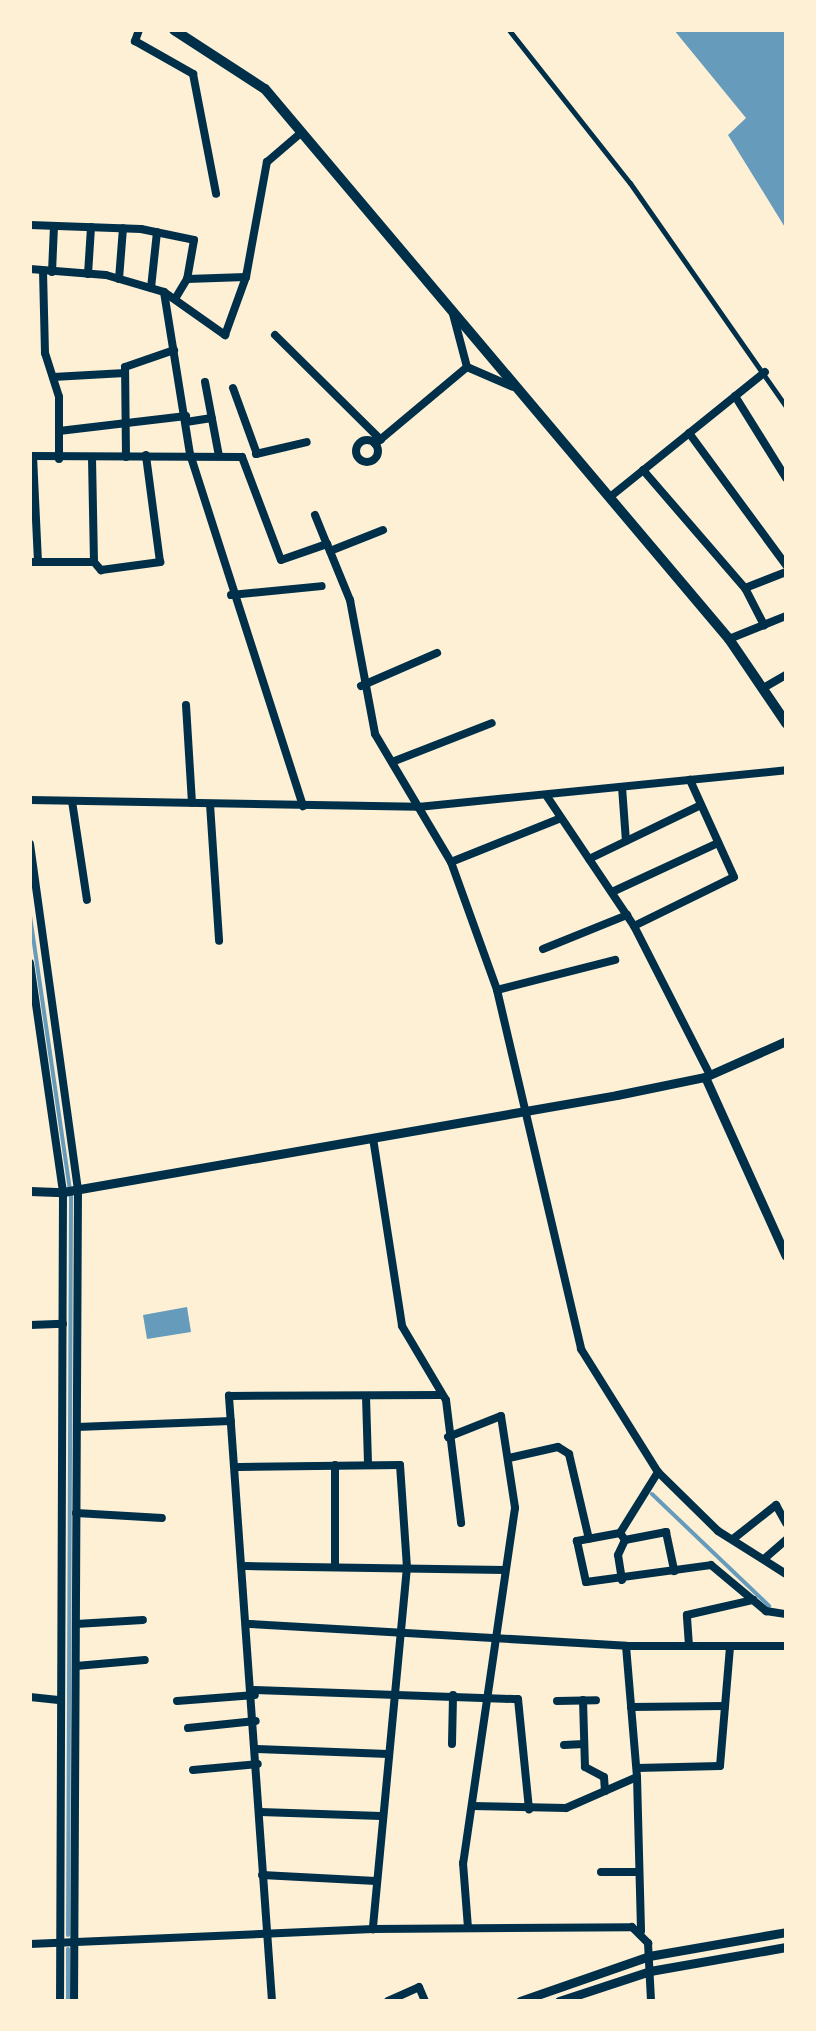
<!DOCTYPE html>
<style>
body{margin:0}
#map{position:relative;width:816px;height:2031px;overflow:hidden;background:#fdf0d5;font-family:"Source Sans 3",sans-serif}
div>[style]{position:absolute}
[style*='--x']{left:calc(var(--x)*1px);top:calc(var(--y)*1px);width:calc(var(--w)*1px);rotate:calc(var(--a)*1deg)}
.water>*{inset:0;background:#669bbc}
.stream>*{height:4px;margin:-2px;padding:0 2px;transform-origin:2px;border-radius:2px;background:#669bbc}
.pedestrian>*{height:5px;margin:-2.5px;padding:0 2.5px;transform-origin:2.5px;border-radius:2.5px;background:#003049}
.minor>*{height:8px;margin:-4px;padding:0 4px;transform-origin:4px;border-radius:4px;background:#003049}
.minor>.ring{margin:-4px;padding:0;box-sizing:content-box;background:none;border:8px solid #003049;border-radius:50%}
.tertiary>*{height:9px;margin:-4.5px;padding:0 4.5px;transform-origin:4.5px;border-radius:4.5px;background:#003049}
.secondary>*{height:10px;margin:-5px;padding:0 5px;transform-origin:5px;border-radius:5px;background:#003049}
span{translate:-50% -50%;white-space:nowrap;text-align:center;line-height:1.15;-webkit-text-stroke:8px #fdf0d5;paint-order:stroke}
.frame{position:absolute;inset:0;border:32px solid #fdf0d5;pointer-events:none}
</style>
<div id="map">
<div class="water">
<i style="clip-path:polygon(674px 30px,786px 30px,786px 229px,728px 135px,746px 118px)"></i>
<i style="clip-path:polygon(187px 1307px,191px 1332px,147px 1339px,143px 1315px)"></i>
</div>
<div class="stream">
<i style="--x:30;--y:916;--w:285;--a:81.7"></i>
<i style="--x:71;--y:1198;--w:737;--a:90.23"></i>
<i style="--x:652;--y:1494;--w:162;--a:43.7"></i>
<i style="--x:68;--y:2001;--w:52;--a:-90"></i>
</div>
<div class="pedestrian">
<i style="--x:509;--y:30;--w:195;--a:51.7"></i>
<i style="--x:630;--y:183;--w:273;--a:55.1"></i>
</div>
<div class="minor">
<i style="--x:139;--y:30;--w:12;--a:110"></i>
<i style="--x:135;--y:41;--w:67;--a:29.6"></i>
<i style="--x:193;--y:74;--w:122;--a:79.1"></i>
<i style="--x:30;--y:225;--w:111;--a:2.1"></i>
<i style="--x:141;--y:229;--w:54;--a:11.7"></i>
<i style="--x:194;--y:240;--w:40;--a:100"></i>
<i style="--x:30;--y:269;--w:76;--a:4.5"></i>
<i style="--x:106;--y:275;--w:60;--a:16.3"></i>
<i style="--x:164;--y:292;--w:75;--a:35.2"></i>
<i style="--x:225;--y:335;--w:62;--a:-70.1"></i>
<i style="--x:43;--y:271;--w:82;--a:88.6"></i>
<i style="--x:45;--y:353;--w:46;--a:72.3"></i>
<i style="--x:59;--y:397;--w:62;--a:90"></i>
<i style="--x:52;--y:272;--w:46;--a:-87.5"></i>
<i style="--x:88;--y:274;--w:47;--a:-86.3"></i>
<i style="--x:119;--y:279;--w:51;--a:-85.5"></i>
<i style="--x:151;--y:288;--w:56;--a:-83.9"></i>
<i style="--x:164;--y:292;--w:164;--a:80.9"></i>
<i style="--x:190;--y:454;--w:370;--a:72.2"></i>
<i style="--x:175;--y:299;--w:23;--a:-59"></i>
<i style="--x:187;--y:279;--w:59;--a:-1.9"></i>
<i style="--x:246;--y:277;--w:117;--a:-79.7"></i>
<i style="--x:267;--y:162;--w:46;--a:-40.6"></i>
<i style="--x:453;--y:314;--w:55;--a:75.2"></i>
<i style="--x:467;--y:367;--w:50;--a:23.5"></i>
<i style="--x:275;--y:335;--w:149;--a:44.7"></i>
<i style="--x:53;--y:377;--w:72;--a:-3.2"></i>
<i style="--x:205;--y:382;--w:75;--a:79.3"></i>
<i style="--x:233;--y:388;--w:70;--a:70"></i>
<i style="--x:735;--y:396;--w:97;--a:58.1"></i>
<i style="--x:186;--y:422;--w:26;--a:-9"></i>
<i style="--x:59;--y:431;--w:128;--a:-6.7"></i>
<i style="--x:689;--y:433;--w:164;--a:53.7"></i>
<i class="ring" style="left:356px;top:440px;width:14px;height:14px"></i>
<i style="--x:375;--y:444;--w:120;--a:-39.9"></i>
<i style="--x:256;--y:454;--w:52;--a:-13.2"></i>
<i style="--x:30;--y:456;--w:212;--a:0.3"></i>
<i style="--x:242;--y:457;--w:110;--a:69.3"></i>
<i style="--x:281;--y:560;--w:49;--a:-19.2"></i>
<i style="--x:327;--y:544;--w:61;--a:67.7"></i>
<i style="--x:350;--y:600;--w:136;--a:79.4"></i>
<i style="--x:375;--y:734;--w:149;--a:59.3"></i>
<i style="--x:451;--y:862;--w:136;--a:70.2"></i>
<i style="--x:497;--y:990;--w:369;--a:76.8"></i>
<i style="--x:581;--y:1349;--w:145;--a:58"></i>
<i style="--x:658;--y:1472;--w:84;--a:44.5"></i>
<i style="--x:718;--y:1531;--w:80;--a:32.3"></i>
<i style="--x:33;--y:456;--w:106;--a:87.3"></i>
<i style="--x:126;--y:457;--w:90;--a:-90.6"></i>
<i style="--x:125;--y:367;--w:52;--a:-19.1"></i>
<i style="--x:92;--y:458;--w:104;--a:88.9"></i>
<i style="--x:643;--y:470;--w:156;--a:49.2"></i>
<i style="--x:745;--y:588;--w:42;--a:62.8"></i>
<i style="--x:610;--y:497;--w:199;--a:-38.9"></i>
<i style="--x:315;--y:515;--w:31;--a:68"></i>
<i style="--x:330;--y:551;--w:57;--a:-21.6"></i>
<i style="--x:30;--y:562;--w:64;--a:0"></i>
<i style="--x:94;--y:562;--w:11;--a:49"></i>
<i style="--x:101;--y:570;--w:60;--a:-7.7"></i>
<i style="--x:160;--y:562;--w:108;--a:-97.5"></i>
<i style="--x:745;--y:588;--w:44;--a:-21.3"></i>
<i style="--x:231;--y:595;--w:91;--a:-5.6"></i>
<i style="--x:729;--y:639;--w:61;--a:-22"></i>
<i style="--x:361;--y:686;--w:83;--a:-23.5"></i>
<i style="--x:765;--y:687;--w:24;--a:-30"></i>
<i style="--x:186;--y:705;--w:98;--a:86.5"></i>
<i style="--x:392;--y:762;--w:107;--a:-21.3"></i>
<i style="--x:622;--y:787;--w:54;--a:85.8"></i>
<i style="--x:546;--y:795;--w:158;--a:56.1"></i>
<i style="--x:634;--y:926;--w:167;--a:63"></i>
<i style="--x:30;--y:800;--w:388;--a:1"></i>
<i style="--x:418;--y:807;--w:370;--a:-5.7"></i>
<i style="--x:72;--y:801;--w:100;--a:81.4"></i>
<i style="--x:210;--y:804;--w:137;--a:86.2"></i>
<i style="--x:30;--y:844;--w:347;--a:82.1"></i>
<i style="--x:78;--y:1188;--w:813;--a:90.28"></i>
<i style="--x:589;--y:859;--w:124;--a:-25.7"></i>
<i style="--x:451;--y:862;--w:118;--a:-21.8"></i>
<i style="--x:612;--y:892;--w:117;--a:-24.8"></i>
<i style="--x:634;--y:926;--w:111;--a:-26.1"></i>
<i style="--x:734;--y:877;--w:107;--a:-114.4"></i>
<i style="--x:543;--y:949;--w:91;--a:-22"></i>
<i style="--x:30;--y:963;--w:231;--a:81.8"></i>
<i style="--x:63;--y:1192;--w:809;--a:90.21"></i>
<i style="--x:497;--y:990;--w:122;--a:-14.3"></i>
<i style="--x:373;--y:1138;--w:190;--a:81.2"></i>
<i style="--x:402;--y:1326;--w:86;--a:59.3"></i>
<i style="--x:446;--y:1400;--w:124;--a:83"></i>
<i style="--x:30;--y:1325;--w:33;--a:-2"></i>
<i style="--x:366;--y:1396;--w:69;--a:88.3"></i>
<i style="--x:77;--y:1427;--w:154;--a:-2.2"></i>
<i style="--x:448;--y:1437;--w:57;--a:-21.6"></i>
<i style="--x:501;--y:1416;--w:93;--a:81.3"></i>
<i style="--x:515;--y:1508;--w:359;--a:98.3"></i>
<i style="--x:463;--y:1863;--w:65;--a:85.6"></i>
<i style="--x:509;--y:1458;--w:50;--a:-12.7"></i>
<i style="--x:558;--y:1447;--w:13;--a:32"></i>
<i style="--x:569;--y:1454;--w:87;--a:76.8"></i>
<i style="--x:239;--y:1467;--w:161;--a:-0.7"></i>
<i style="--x:400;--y:1465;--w:102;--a:86.1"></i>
<i style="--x:407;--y:1567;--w:364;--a:95.4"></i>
<i style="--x:658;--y:1472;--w:72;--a:121.9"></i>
<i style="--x:620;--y:1533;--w:44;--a:169.5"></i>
<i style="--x:577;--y:1541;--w:42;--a:77.6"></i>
<i style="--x:586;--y:1582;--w:126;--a:-7.7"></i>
<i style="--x:711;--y:1565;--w:72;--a:39.9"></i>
<i style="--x:766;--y:1611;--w:20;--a:9"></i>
<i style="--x:76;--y:1513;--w:86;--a:3.3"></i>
<i style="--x:620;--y:1533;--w:9;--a:54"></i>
<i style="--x:625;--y:1540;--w:42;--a:-11"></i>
<i style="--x:666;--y:1532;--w:40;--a:78"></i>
<i style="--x:733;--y:1539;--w:55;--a:-38.3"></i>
<i style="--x:776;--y:1505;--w:21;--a:61"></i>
<i style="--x:764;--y:1559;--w:29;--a:-41"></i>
<i style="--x:246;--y:1566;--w:259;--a:0.9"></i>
<i style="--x:335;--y:1567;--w:102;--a:-90"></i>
<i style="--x:622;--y:1580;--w:25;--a:-99"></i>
<i style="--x:618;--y:1555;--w:17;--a:-65"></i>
<i style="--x:76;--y:1624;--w:67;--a:-3.4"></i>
<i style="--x:250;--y:1624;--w:377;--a:3.3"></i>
<i style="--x:626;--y:1646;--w:160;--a:0"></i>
<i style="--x:689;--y:1646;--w:31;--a:-94"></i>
<i style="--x:687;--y:1615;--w:68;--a:-12.8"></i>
<i style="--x:76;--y:1666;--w:69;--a:-5"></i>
<i style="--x:255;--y:1690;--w:263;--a:2"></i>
<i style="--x:518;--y:1699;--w:111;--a:84.3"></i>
<i style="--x:30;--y:1697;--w:31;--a:6"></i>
<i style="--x:583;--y:1700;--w:67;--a:88.3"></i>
<i style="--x:585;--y:1767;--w:21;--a:28"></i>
<i style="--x:604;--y:1777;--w:14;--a:86"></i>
<i style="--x:177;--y:1701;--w:78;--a:-4.4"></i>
<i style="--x:557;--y:1701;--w:39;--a:-1"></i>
<i style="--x:631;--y:1707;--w:94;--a:-0.6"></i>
<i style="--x:188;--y:1728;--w:68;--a:-5.9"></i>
<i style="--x:452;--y:1744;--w:49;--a:-88.8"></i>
<i style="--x:564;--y:1745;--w:20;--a:-3"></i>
<i style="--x:257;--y:1749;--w:131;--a:2.2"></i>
<i style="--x:637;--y:1768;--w:83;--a:-1.4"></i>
<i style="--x:720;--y:1766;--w:120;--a:-85.2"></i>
<i style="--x:193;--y:1770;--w:65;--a:-5.3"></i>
<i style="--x:637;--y:1777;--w:154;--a:88.5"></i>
<i style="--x:472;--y:1806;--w:94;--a:1.2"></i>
<i style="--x:566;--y:1808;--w:77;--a:-23.6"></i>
<i style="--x:637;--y:1777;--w:131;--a:-94.8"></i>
<i style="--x:260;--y:1812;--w:121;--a:1.9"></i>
<i style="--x:601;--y:1872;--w:38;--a:0"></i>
<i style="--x:262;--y:1875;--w:114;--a:3"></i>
<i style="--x:30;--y:1944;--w:343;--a:-2.5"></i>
<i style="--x:373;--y:1929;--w:259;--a:-0.4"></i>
<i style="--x:632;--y:1927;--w:23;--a:45"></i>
<i style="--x:648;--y:1943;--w:58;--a:87"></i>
<i style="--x:272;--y:2001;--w:607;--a:-94.07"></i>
<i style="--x:229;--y:1396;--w:212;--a:-0.3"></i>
<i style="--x:388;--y:2001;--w:34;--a:-24"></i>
<i style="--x:419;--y:1987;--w:15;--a:67"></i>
</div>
<div class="tertiary">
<i style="--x:705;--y:1077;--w:196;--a:65.7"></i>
<i style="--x:30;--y:1191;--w:33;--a:2"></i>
<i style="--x:63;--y:1192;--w:562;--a:-9.93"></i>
<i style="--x:617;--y:1095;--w:90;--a:-11.6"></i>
<i style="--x:705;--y:1077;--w:89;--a:-24"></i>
<i style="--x:520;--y:2001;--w:137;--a:-19.2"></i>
<i style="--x:649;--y:1956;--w:139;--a:-9.9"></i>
<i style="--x:559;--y:2001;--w:96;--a:-18.2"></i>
<i style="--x:650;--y:1971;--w:138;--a:-10"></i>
</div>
<div class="secondary">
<i style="--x:174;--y:30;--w:108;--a:33"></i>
<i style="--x:265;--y:89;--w:720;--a:49.85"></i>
<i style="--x:729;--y:639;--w:102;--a:55.8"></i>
</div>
<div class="frame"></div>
</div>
